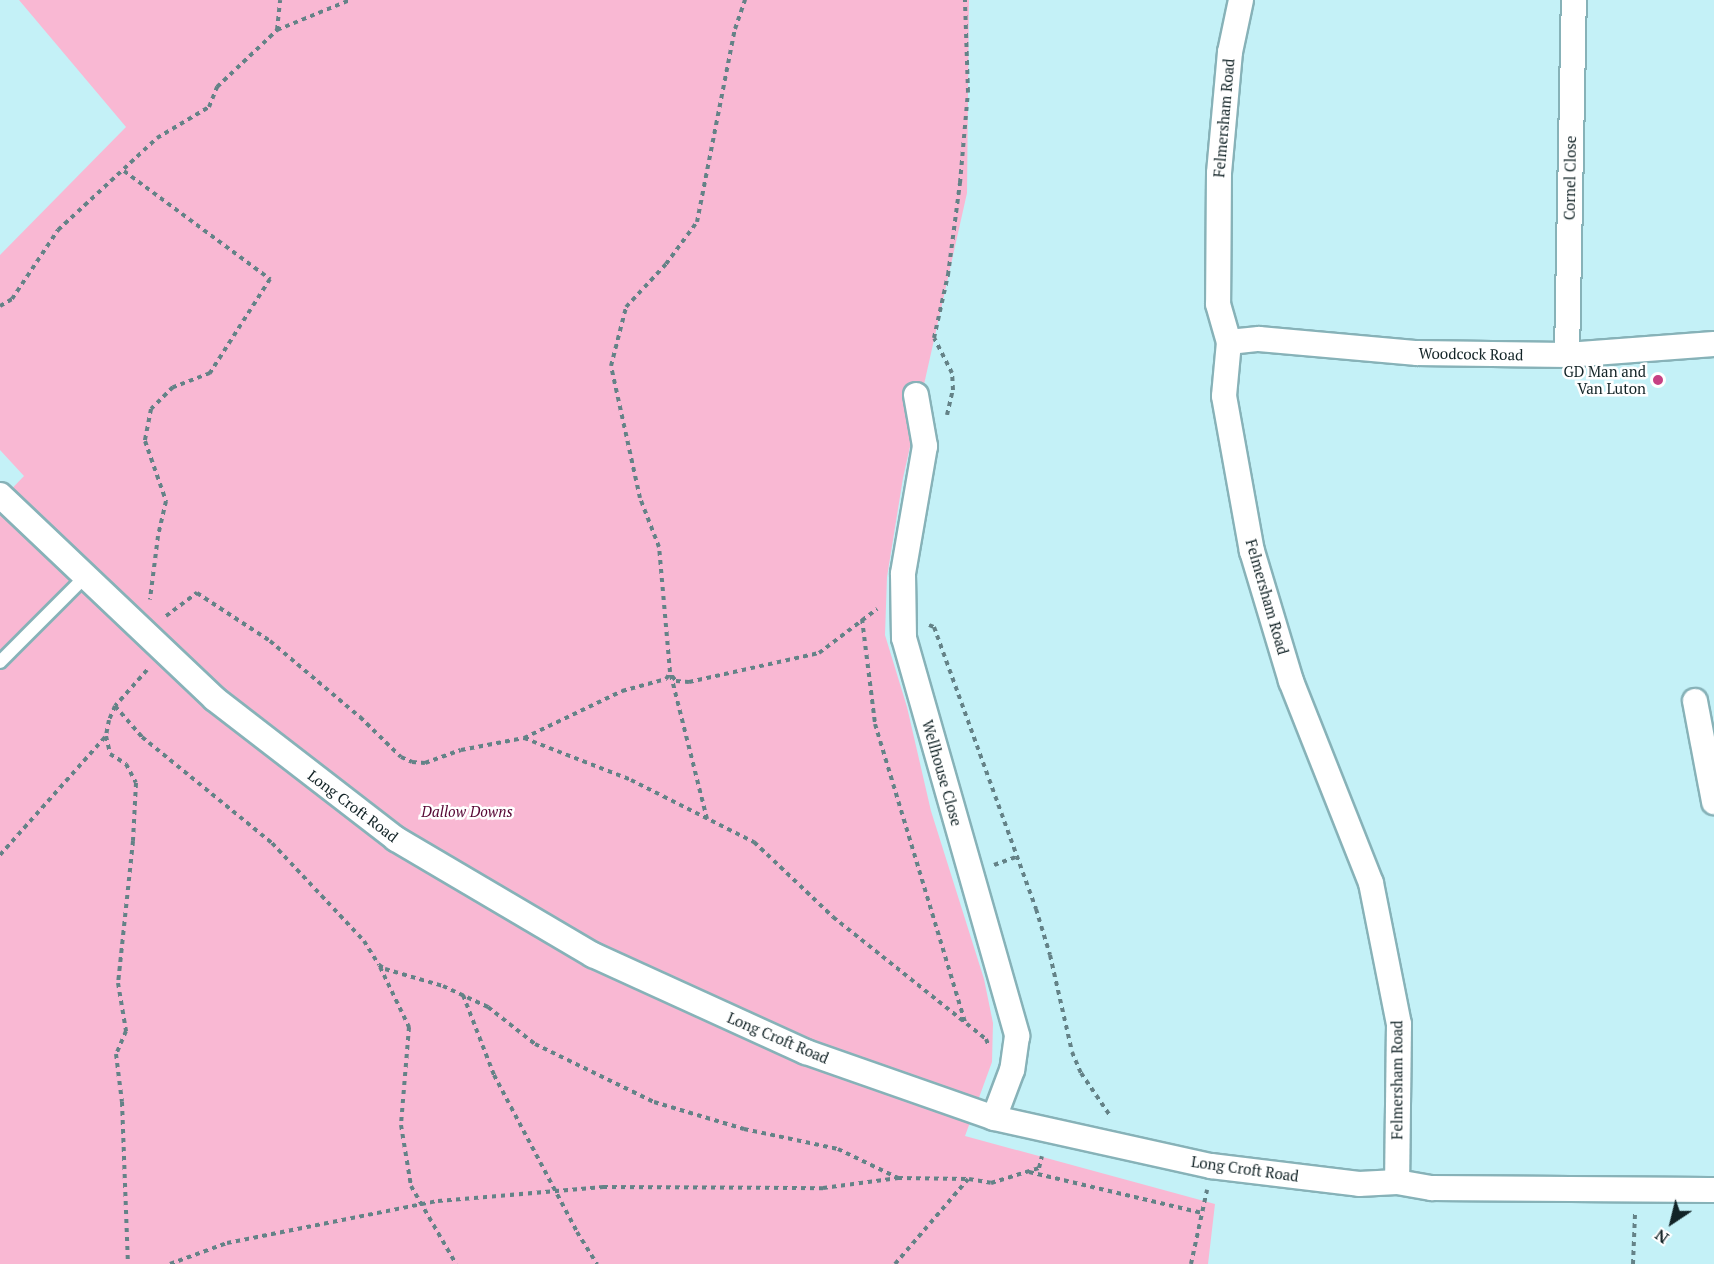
<!DOCTYPE html>
<style>
body{margin:0}
#map{position:relative;width:1714px;height:1264px;overflow:hidden;background:#c4f1f7;font-family:"PT Serif",serif}
div>[style]{position:absolute}
[style*='--x']{left:calc(var(--x)*1px);top:calc(var(--y)*1px);width:calc(var(--w)*1px);rotate:calc(var(--a)*1deg)}
.green>*{inset:0;background:#f9b8d3}
.path>*{height:4px;margin-top:-2px;transform-origin:0;background:repeating-linear-gradient(90deg,#648287 0 4.5px,transparent 0 9px)}
.roads{filter:drop-shadow(2px 0 #87b2b8) drop-shadow(-2px 0 #87b2b8) drop-shadow(0 2px #87b2b8) drop-shadow(0 -2px #87b2b8)}
.service>*{height:12px;margin:-6px;padding:0 6px;transform-origin:6px;border-radius:6px;background:#fff}
.minor>*{height:24px;margin:-12px;padding:0 12px;transform-origin:12px;border-radius:12px;background:#fff}
.dots>*{width:16px;height:16px;translate:-50% -50%;box-sizing:border-box;border:3px solid #fff;border-radius:50%}
span{translate:-50% -50%;white-space:nowrap;text-align:center;line-height:1.15;-webkit-text-stroke:5px #fff;paint-order:stroke}
.street-label{font-size:15px;color:#122326}
.poi-label{font-size:15px;color:#122326}
.right{translate:-100% -50%;text-align:right}
.park-label{font-size:15px;color:#560633;font-style:italic}
.north{position:absolute;left:1642px;top:1192px;width:60px;height:60px;-webkit-text-stroke:4px #fff;paint-order:stroke;rotate:215deg;font-size:16px;font-weight:700;line-height:24px;text-align:center;color:#122326}
.north::after{content:'';display:block;margin:auto;width:21px;height:27px;background:#122326;clip-path:polygon(50% 0,100% 100%,50% 72%,0 100%)}
</style>
<div id="map">
<div class="green">
<i style="clip-path:polygon(19px 0,969px 0,967px 193px,903px 478px,887px 577px,885px 635px,907px 707px,931px 811px,984px 979px,993px 1023px,992px 1062px,965px 1136px,1215px 1204px,1208px 1264px,0 1264px,0 501px,24px 476px,0 450px,0 255px,126px 127px)"></i>
</div>
<div class="path">
<i style="--x:277;--y:30;--w:30;--a:-84"></i>
<i style="--x:124;--y:171;--w:182;--a:36.5"></i>
<i style="--x:270;--y:279;--w:112;--a:122.6"></i>
<i style="--x:210;--y:373;--w:40;--a:159"></i>
<i style="--x:173;--y:387;--w:31;--a:135"></i>
<i style="--x:151;--y:409;--w:33;--a:101"></i>
<i style="--x:145;--y:441;--w:64;--a:70.7"></i>
<i style="--x:166;--y:501;--w:36;--a:103"></i>
<i style="--x:158;--y:536;--w:64;--a:97.2"></i>
<i style="--x:0;--y:306;--w:14;--a:-30"></i>
<i style="--x:12;--y:299;--w:83;--a:-56.3"></i>
<i style="--x:58;--y:230;--w:135;--a:-42.9"></i>
<i style="--x:157;--y:138;--w:61;--a:-30.8"></i>
<i style="--x:209;--y:107;--w:22;--a:-68"></i>
<i style="--x:217;--y:87;--w:83;--a:-43.5"></i>
<i style="--x:277;--y:30;--w:79;--a:-22.3"></i>
<i style="--x:947;--y:415;--w:26;--a:-77"></i>
<i style="--x:953;--y:390;--w:17;--a:-93"></i>
<i style="--x:952;--y:373;--w:39;--a:-117"></i>
<i style="--x:934;--y:338;--w:65;--a:-77.5"></i>
<i style="--x:948;--y:275;--w:93;--a:-82.6"></i>
<i style="--x:960;--y:183;--w:91;--a:-85"></i>
<i style="--x:968;--y:92;--w:92;--a:-91.9"></i>
<i style="--x:166;--y:616;--w:39;--a:-37"></i>
<i style="--x:197;--y:593;--w:87;--a:33.3"></i>
<i style="--x:270;--y:641;--w:118;--a:40.2"></i>
<i style="--x:360;--y:717;--w:57;--a:44.3"></i>
<i style="--x:401;--y:757;--w:12;--a:24"></i>
<i style="--x:412;--y:762;--w:13;--a:4"></i>
<i style="--x:425;--y:763;--w:38;--a:-20"></i>
<i style="--x:461;--y:750;--w:64;--a:-10.8"></i>
<i style="--x:524;--y:738;--w:109;--a:-25.6"></i>
<i style="--x:622;--y:691;--w:46;--a:-15.3"></i>
<i style="--x:666;--y:679;--w:7;--a:-56"></i>
<i style="--x:862;--y:619;--w:106;--a:82.9"></i>
<i style="--x:875;--y:724;--w:311;--a:73.2"></i>
<i style="--x:929;--y:625;--w:5;--a:22"></i>
<i style="--x:934;--y:627;--w:300;--a:70.1"></i>
<i style="--x:1036;--y:909;--w:48;--a:73.1"></i>
<i style="--x:1050;--y:955;--w:99;--a:77.2"></i>
<i style="--x:1072;--y:1052;--w:23;--a:67"></i>
<i style="--x:1081;--y:1073;--w:53;--a:55.7"></i>
<i style="--x:147;--y:670;--w:48;--a:131.6"></i>
<i style="--x:115;--y:706;--w:41;--a:48.9"></i>
<i style="--x:142;--y:737;--w:168;--a:39.2"></i>
<i style="--x:272;--y:843;--w:134;--a:46.8"></i>
<i style="--x:364;--y:941;--w:28;--a:58"></i>
<i style="--x:379;--y:965;--w:7;--a:34"></i>
<i style="--x:385;--y:969;--w:60;--a:16.3"></i>
<i style="--x:443;--y:986;--w:50;--a:25"></i>
<i style="--x:488;--y:1007;--w:60;--a:38.2"></i>
<i style="--x:535;--y:1044;--w:132;--a:26"></i>
<i style="--x:654;--y:1102;--w:94;--a:16.7"></i>
<i style="--x:744;--y:1129;--w:96;--a:12"></i>
<i style="--x:838;--y:1149;--w:67;--a:25.8"></i>
<i style="--x:672;--y:676;--w:6;--a:51"></i>
<i style="--x:676;--y:681;--w:13;--a:4"></i>
<i style="--x:689;--y:682;--w:133;--a:-12.6"></i>
<i style="--x:819;--y:653;--w:73;--a:-37.2"></i>
<i style="--x:115;--y:706;--w:15;--a:113"></i>
<i style="--x:109;--y:720;--w:16;--a:101"></i>
<i style="--x:106;--y:736;--w:18;--a:77"></i>
<i style="--x:110;--y:754;--w:19;--a:32"></i>
<i style="--x:126;--y:764;--w:21;--a:62"></i>
<i style="--x:136;--y:783;--w:58;--a:93"></i>
<i style="--x:133;--y:841;--w:143;--a:96"></i>
<i style="--x:118;--y:983;--w:49;--a:80.5"></i>
<i style="--x:126;--y:1031;--w:25;--a:113"></i>
<i style="--x:116;--y:1054;--w:48;--a:82.9"></i>
<i style="--x:122;--y:1102;--w:162;--a:87.9"></i>
<i style="--x:524;--y:738;--w:115;--a:21.4"></i>
<i style="--x:631;--y:780;--w:138;--a:26.8"></i>
<i style="--x:754;--y:842;--w:109;--a:43.5"></i>
<i style="--x:833;--y:917;--w:196;--a:38.6"></i>
<i style="--x:986;--y:1039;--w:5;--a:68"></i>
<i style="--x:707;--y:819;--w:152;--a:-104.1"></i>
<i style="--x:670;--y:672;--w:125;--a:-95"></i>
<i style="--x:659;--y:547;--w:53;--a:-111.2"></i>
<i style="--x:640;--y:498;--w:135;--a:-102.4"></i>
<i style="--x:611;--y:366;--w:61;--a:-75.7"></i>
<i style="--x:626;--y:307;--w:59;--a:-47.1"></i>
<i style="--x:666;--y:264;--w:52;--a:-53.6"></i>
<i style="--x:697;--y:222;--w:197;--a:-78.9"></i>
<i style="--x:735;--y:29;--w:31;--a:-71"></i>
<i style="--x:0;--y:855;--w:159;--a:-48.3"></i>
<i style="--x:994;--y:865;--w:23;--a:-20"></i>
<i style="--x:380;--y:967;--w:67;--a:64.2"></i>
<i style="--x:409;--y:1027;--w:98;--a:94.7"></i>
<i style="--x:401;--y:1125;--w:62;--a:80.7"></i>
<i style="--x:411;--y:1186;--w:90;--a:60"></i>
<i style="--x:463;--y:995;--w:86;--a:68.8"></i>
<i style="--x:494;--y:1075;--w:178;--a:62.1"></i>
<i style="--x:577;--y:1232;--w:38;--a:58"></i>
<i style="--x:1029;--y:1172;--w:178;--a:13.3"></i>
<i style="--x:170;--y:1264;--w:61;--a:-20.2"></i>
<i style="--x:227;--y:1243;--w:215;--a:-11.3"></i>
<i style="--x:438;--y:1201;--w:166;--a:-4.8"></i>
<i style="--x:603;--y:1187;--w:220;--a:0.3"></i>
<i style="--x:823;--y:1188;--w:76;--a:-7.6"></i>
<i style="--x:898;--y:1178;--w:71;--a:0.8"></i>
<i style="--x:969;--y:1179;--w:22;--a:10"></i>
<i style="--x:991;--y:1183;--w:50;--a:-17.4"></i>
<i style="--x:1039;--y:1168;--w:12;--a:-76"></i>
<i style="--x:895;--y:1264;--w:112;--a:-49.3"></i>
<i style="--x:1191;--y:1264;--w:76;--a:-77.8"></i>
<i style="--x:1633;--y:1264;--w:50;--a:-87.7"></i>
</div>
<div class="roads">
<div class="service">
<i style="--x:0;--y:662;--w:119;--a:-45"></i>
</div>
<div class="minor">
<i style="--x:1241;--y:0;--w:53;--a:101.9"></i>
<i style="--x:1230;--y:52;--w:121;--a:95.2"></i>
<i style="--x:1219;--y:173;--w:131;--a:90.4"></i>
<i style="--x:1218;--y:304;--w:40;--a:74"></i>
<i style="--x:1229;--y:342;--w:54;--a:95.3"></i>
<i style="--x:1224;--y:396;--w:158;--a:79.8"></i>
<i style="--x:1252;--y:551;--w:136;--a:73.3"></i>
<i style="--x:1291;--y:681;--w:217;--a:68.4"></i>
<i style="--x:1371;--y:883;--w:144;--a:78.8"></i>
<i style="--x:1399;--y:1024;--w:158;--a:90.7"></i>
<i style="--x:1229;--y:342;--w:30;--a:-6"></i>
<i style="--x:1259;--y:339;--w:159;--a:5.1"></i>
<i style="--x:1417;--y:353;--w:150;--a:0.8"></i>
<i style="--x:1567;--y:355;--w:147;--a:-4.3"></i>
<i style="--x:1567;--y:355;--w:355;--a:-88.9"></i>
<i style="--x:916;--y:395;--w:52;--a:80"></i>
<i style="--x:925;--y:446;--w:130;--a:99.8"></i>
<i style="--x:903;--y:574;--w:64;--a:89.1"></i>
<i style="--x:904;--y:638;--w:414;--a:74.1"></i>
<i style="--x:1017;--y:1036;--w:34;--a:98"></i>
<i style="--x:1012;--y:1070;--w:51;--a:110.6"></i>
<i style="--x:0;--y:495;--w:296;--a:43.5"></i>
<i style="--x:215;--y:699;--w:229;--a:37.7"></i>
<i style="--x:396;--y:839;--w:229;--a:30.5"></i>
<i style="--x:593;--y:955;--w:234;--a:24.5"></i>
<i style="--x:806;--y:1052;--w:199;--a:19.3"></i>
<i style="--x:994;--y:1118;--w:222;--a:12.5"></i>
<i style="--x:1211;--y:1166;--w:149;--a:6.9"></i>
<i style="--x:1359;--y:1184;--w:38;--a:-3"></i>
<i style="--x:1397;--y:1182;--w:36;--a:10"></i>
<i style="--x:1432;--y:1188;--w:282;--a:0.4"></i>
<i style="--x:1695;--y:701;--w:103;--a:79.3"></i>
</div>
</div>
<div class="dots">
<i style="left:1658px;top:380px;background:#c64184"></i>
</div>
<div class="street-label">
<span style="left:1224px;top:118px;rotate:-85deg">Felmersham Road</span>
<span style="left:1570px;top:178px;rotate:-89deg">Cornel Close</span>
<span style="left:1471px;top:354px;rotate:1deg">Woodcock Road</span>
<span style="left:1267px;top:597px;rotate:74deg">Felmersham Road</span>
<span style="left:942px;top:773px;rotate:74deg">Wellhouse Close</span>
<span style="left:353px;top:806px;rotate:37deg">Long Croft Road</span>
<span style="left:778px;top:1038px;rotate:23deg">Long Croft Road</span>
<span style="left:1397px;top:1080px;rotate:-90deg">Felmersham Road</span>
<span style="left:1245px;top:1169px;rotate:8deg">Long Croft Road</span>
</div>
<div class="poi-label">
<span class="right" style="left:1646px;top:380px">GD Man and<br>Van Luton</span>
</div>
<div class="park-label">
<span style="left:467px;top:812px">Dallow Downs</span>
</div>
<div class="north">N</div>
</div>
